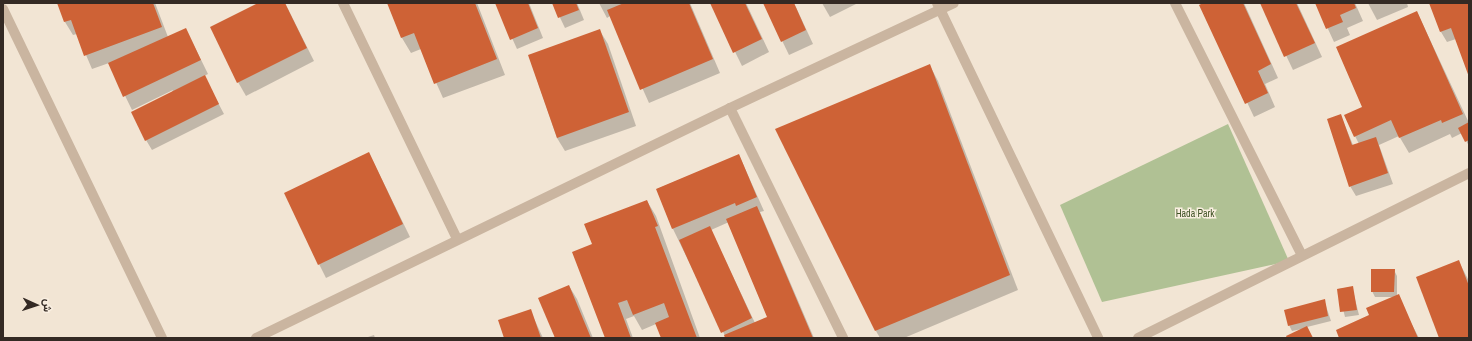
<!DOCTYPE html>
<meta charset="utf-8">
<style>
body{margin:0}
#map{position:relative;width:1472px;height:341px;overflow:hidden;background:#f2e5d4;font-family:"Archivo Narrow",Vazirmatn,sans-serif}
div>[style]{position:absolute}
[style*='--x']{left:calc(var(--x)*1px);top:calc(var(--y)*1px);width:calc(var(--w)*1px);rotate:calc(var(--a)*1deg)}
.green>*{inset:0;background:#b0c194}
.shadow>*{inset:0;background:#0003}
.building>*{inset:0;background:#ce6236}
.street>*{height:10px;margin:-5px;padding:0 5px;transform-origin:5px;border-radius:5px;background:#cab5a0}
span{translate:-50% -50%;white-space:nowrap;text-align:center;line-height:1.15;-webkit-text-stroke:3px #faefe1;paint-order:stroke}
.park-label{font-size:10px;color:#415326}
.frame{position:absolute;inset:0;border:4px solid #342a24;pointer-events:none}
.north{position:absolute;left:16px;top:285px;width:40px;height:40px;-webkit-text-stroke:3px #faefe1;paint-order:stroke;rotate:93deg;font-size:11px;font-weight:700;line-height:16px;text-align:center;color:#342a24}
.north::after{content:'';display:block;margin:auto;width:14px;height:18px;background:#342a24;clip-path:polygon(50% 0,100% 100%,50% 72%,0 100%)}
</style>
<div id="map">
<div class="green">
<i style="clip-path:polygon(1228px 124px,1289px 261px,1102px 302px,1060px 205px)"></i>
</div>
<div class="shadow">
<i style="clip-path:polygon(59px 3px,155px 3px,168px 37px,186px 29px,208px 74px,204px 76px,224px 114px,152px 150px,146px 140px,173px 90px,132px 110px,109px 63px,92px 69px,77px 34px,73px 35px,65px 22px)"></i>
<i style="clip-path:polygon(260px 3px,285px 3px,314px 61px,246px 96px,238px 82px)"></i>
<i style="clip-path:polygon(388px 3px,477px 3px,505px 75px,443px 98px,421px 49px,411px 53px,402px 38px)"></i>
<i style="clip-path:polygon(496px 3px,529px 3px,543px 38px,517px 49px)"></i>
<i style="clip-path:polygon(553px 3px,577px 3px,584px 20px,565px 28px)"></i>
<i style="clip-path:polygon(599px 3px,690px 3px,720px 73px,649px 103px,610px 16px,607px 18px)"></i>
<i style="clip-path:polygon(711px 3px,746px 3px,769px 52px,742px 66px)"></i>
<i style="clip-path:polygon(764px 3px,794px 3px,813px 44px,789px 55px)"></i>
<i style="clip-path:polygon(822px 3px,858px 3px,830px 17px)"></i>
<i style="clip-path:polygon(1205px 3px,1244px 3px,1278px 78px,1265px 84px,1275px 107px,1254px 117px,1201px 5px)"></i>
<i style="clip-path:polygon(1261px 3px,1297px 3px,1322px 57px,1293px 70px)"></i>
<i style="clip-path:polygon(1316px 3px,1355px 3px,1363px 21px,1347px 28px,1350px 35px,1334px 42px)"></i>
<i style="clip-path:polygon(1368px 3px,1407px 3px,1408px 7px,1377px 20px)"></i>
<i style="clip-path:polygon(1433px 3px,1469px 3px,1469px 75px,1456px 39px,1447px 42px,1441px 32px)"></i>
<i style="clip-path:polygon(1417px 12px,1469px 123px,1469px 146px,1462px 133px,1452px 138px,1450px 134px,1409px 153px,1399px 136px,1379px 145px,1393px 184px,1356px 196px,1350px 186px,1341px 116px,1353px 145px,1359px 144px,1355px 136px,1364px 108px)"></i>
<i style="clip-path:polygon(600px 31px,608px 44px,636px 126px,565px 151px,557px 138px,529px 56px)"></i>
<i style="clip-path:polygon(930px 66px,938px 81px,1018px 290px,904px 338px,880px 338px,876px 331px)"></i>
<i style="clip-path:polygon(369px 153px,410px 237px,326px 278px,319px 264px)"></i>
<i style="clip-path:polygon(evenodd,739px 155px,764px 211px,760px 212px,814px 338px,726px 338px,673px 229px,657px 189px,739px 155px,729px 222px,769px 317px,755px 323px,711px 230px,729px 222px)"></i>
<i style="clip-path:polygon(647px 201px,656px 216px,700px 338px,662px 338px,656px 324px,642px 330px,634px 316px,626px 319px,633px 338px,606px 338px,593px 245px)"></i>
<i style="clip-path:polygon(1459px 262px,1469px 281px,1469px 338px,1440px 338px)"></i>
<i style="clip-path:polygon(1394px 270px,1397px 276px,1397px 296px,1419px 338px,1340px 338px,1394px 297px,1375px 297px,1372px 291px)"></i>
<i style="clip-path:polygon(569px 286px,577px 299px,593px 338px,556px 338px)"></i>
<i style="clip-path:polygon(1352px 287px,1359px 315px,1345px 317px,1338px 289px)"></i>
<i style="clip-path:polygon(1324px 300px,1331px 321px,1307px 327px,1313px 338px,1288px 338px,1302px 329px,1292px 331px,1289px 325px)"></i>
<i style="clip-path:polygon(530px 310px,543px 338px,505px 338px)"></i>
<i style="clip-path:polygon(374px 335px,375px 338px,365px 338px)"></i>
</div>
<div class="building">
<i style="clip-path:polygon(57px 3px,153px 3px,162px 27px,84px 56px,71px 20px,64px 22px)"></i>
<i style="clip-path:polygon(258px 3px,285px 3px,307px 48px,237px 83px,210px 27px)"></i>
<i style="clip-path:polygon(387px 3px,475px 3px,497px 59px,434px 84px,414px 33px,401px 38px)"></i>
<i style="clip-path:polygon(495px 3px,528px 3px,538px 28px,510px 40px)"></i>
<i style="clip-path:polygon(552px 3px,576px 3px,579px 10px,558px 18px)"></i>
<i style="clip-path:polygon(624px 3px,689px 3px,713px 59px,640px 90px,607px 10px)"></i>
<i style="clip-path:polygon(710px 3px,745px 3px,762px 39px,733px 53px)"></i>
<i style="clip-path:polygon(763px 3px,794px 3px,806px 30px,781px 42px)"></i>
<i style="clip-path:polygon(1203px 3px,1243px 3px,1271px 64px,1258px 71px,1268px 93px,1245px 104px,1199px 5px)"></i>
<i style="clip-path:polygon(1260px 3px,1296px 3px,1315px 43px,1284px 57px)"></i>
<i style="clip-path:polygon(1315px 3px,1354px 3px,1356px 8px,1340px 15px,1343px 22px,1326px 29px)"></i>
<i style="clip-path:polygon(1429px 3px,1469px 3px,1469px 77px,1451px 28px,1440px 32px)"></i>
<i style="clip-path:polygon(1417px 11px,1463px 114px,1442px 123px,1441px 120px,1399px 138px,1391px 120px,1354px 137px,1344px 115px,1362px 107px,1336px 47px)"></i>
<i style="clip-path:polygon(186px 28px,201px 60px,123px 97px,108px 63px)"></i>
<i style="clip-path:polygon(600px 29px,629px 112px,557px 138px,528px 55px)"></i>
<i style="clip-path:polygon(930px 64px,1010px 275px,875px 331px,775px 129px)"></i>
<i style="clip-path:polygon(205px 75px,219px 104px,145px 141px,131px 112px)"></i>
<i style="clip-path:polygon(1341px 114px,1352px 145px,1376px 137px,1388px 173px,1349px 187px,1327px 119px)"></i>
<i style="clip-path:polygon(1469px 122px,1469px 140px,1465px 142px,1458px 128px)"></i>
<i style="clip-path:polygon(369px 152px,403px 224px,318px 265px,284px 193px)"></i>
<i style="clip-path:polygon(739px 154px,757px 197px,736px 206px,735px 203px,672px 229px,656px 189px)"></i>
<i style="clip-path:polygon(647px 200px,658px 226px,655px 227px,697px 338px,661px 338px,655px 323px,669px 317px,664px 303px,633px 315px,627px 300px,618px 303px,631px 338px,605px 338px,572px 252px,592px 244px,584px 224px)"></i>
<i style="clip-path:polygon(757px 206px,813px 338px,725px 338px,724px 335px,767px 317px,726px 219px)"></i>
<i style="clip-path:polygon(710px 226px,752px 318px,721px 333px,679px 240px)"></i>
<i style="clip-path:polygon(1459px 260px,1469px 286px,1469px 338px,1439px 338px,1416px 277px)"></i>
<i style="clip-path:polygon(1371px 269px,1395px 269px,1394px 292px,1371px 292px)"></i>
<i style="clip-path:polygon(569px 285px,591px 338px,555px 338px,538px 298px)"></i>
<i style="clip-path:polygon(1353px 286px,1357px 310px,1340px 312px,1337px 289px)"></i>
<i style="clip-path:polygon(1399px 294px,1418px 338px,1339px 338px,1336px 330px,1369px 315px,1366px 308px)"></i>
<i style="clip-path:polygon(1325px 299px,1328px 316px,1288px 326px,1284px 310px)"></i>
<i style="clip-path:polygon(531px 309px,541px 338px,504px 338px,498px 320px)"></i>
<i style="clip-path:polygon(1307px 326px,1313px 338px,1287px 338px,1286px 336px)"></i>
</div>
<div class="street">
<i style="--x:343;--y:3;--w:262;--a:64.2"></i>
<i style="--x:937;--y:3;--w:372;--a:64.3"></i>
<i style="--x:1175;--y:3;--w:282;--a:63.3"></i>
<i style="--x:3;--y:9;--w:365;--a:64.2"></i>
<i style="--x:730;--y:108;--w:256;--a:63.8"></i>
<i style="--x:256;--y:338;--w:527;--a:-25.88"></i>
<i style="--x:730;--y:108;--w:247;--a:-25.1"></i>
<i style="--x:1138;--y:338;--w:370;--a:-26.5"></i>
</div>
<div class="park-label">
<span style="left:1195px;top:214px">Hada Park</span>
</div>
<div class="frame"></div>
<div class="north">ش</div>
</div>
